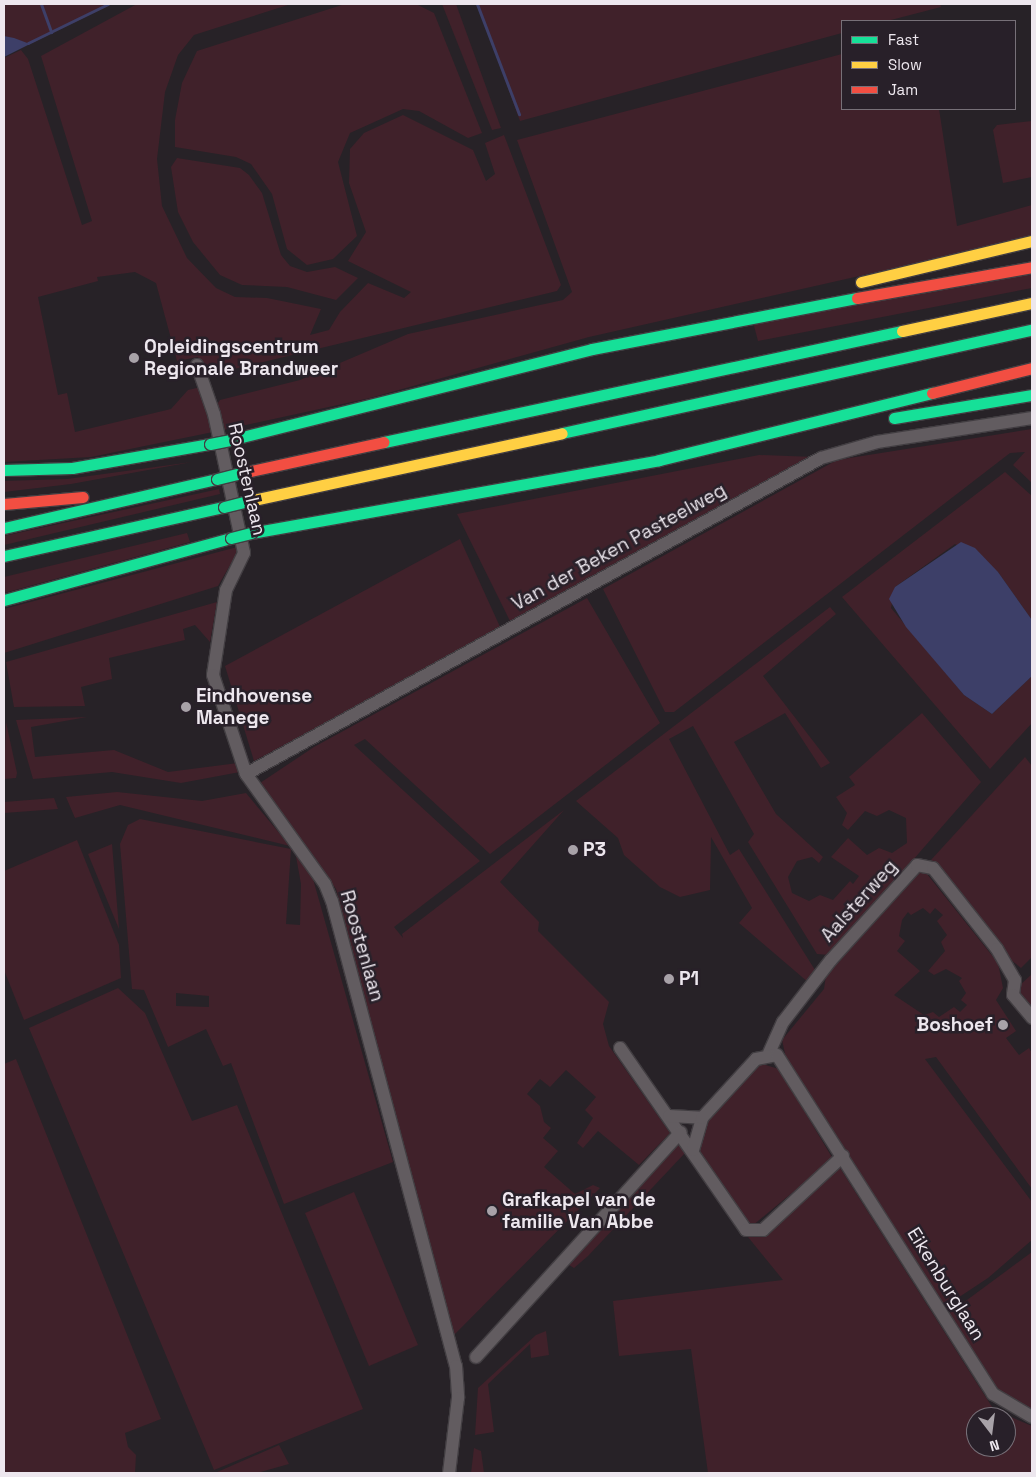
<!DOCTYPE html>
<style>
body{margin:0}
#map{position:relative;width:1036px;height:1477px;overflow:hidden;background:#272227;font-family:"Space Grotesk",sans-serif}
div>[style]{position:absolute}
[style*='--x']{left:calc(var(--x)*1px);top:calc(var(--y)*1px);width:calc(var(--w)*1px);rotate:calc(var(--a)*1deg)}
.green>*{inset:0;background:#40212a}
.water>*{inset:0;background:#3d3f68}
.stream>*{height:3px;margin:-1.5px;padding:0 1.5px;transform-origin:1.5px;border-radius:1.5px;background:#3d3f68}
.roads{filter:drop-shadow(1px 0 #423e42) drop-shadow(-1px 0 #423e42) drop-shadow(0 1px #423e42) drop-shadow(0 -1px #423e42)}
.street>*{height:12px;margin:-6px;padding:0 6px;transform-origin:6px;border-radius:6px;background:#625c60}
.fast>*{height:11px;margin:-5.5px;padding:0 5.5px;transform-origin:5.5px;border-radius:5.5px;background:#16e098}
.slow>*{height:11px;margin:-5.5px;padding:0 5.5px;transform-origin:5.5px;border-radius:5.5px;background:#ffcf43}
.jam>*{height:11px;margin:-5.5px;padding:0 5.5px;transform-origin:5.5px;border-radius:5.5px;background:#f24e42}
.bridges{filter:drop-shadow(1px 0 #423e42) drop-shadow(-1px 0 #423e42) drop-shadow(0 1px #423e42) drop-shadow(0 -1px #423e42)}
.fast-bridge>*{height:11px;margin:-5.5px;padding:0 5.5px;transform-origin:5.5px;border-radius:5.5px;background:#16e098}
.dots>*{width:14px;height:14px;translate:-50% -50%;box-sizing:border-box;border:2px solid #282029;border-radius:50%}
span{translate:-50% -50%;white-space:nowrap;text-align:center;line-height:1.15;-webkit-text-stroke:5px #282029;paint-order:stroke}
.poi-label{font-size:19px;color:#ede7ee;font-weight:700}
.left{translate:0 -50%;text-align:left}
.right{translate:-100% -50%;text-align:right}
.street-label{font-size:19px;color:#ede7ee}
.frame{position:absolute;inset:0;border:5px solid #ede7ee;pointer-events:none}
.legend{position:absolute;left:841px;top:20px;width:175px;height:90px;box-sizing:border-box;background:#282029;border:1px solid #777078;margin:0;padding:6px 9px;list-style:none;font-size:15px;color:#ede7ee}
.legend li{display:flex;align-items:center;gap:10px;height:25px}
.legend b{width:25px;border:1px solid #777078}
.north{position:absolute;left:966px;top:1407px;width:50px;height:50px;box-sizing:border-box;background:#282029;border:1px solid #777078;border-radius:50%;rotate:165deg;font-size:14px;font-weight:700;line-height:20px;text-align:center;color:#ede7ee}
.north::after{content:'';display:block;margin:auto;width:18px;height:22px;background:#a8a2a8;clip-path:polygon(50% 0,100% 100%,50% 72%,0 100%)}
</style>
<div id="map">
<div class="green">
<i style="clip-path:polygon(4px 4px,112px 4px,30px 44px,4px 36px)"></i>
<i style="clip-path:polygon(137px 4px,291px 4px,194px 35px,178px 55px,165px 92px,157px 159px,162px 206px,187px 258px,216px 288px,235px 297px,267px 298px,321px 309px,310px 335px,329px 330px,340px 312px,368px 283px,404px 298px,411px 292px,348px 261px,366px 232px,349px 183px,350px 149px,364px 133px,403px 115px,473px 150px,486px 181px,495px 174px,485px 143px,504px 135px,561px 285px,557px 291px,205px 376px,198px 357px,177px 361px,156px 283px,135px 272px,97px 277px,98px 281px,38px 297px,58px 395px,67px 393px,75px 432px,171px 409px,188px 390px,201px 387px,213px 432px,91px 457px,4px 462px,4px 58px,21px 50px,28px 59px,82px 225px,92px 221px,41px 56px)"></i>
<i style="clip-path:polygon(345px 4px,416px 4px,434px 13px,482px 133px,468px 138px,419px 111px,403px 109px,350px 133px,338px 162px,357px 236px,333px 259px,307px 265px,287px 249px,272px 194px,251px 164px,236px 157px,175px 147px,175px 120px,182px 83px,197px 51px)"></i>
<i style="clip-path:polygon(442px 4px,456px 4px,501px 128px,492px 130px)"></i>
<i style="clip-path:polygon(477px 4px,940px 4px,941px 7px,887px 21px,842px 21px,842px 33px,520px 121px)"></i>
<i style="clip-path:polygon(842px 54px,842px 109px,939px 109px,957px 226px,1032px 205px,1032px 237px,589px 337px,370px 398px,223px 430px,216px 406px,220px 400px,300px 380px,408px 334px,563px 300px,572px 292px,517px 140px)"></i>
<i style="clip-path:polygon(1032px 121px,1032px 177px,1003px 183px,993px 130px,997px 125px)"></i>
<i style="clip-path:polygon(177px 158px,240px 168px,249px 175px,262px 193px,281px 255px,290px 266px,307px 272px,335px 267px,358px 278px,336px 300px,287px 287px,242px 285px,220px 275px,193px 242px,178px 212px,171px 167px)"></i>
<i style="clip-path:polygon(1032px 273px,1032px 288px,758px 341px,753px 322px)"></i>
<i style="clip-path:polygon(1032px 429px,1032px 483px,1013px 465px,1025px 452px,1010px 453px,674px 712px,665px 712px,603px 589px,837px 460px)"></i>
<i style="clip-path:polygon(759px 455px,815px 457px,511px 623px,457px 514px)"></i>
<i style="clip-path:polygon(192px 462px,71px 484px,4px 492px,4px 481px,67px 479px)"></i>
<i style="clip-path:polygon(1005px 472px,1032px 496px,1032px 620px,998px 572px,955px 544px,895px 587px,891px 608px,964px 695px,992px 714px,1032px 676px,1032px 723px,990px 769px,842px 597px)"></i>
<i style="clip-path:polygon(219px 489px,220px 494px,4px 545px,4px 536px)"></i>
<i style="clip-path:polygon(187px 533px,190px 542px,4px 593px,4px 577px)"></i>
<i style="clip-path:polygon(460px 539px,501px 629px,254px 761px,225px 666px)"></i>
<i style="clip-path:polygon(241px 546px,218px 586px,4px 653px,4px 609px)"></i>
<i style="clip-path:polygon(587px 598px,660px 723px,490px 854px,365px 739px,354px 745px,480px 861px,394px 927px,403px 938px,402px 934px,564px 810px,500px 882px,539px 922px,538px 931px,609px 1002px,603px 1024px,609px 1046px,670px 1133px,639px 1165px,598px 1131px,583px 1148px,577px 1143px,593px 1118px,585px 1110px,596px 1097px,566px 1070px,550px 1087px,540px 1079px,527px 1094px,540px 1106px,544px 1122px,551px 1128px,543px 1138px,558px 1151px,544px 1167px,575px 1194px,593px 1185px,600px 1188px,454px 1335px,336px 889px,260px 783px,314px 747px)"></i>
<i style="clip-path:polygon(217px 602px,210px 642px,195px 625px,183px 629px,185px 640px,109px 658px,112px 679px,81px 687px,85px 706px,14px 707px,6px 662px)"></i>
<i style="clip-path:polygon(830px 607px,836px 614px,763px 676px,830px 763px,821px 768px,785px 713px,734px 742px,776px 814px,823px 857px,819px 863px,812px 857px,797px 861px,788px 877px,792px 893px,809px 901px,820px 895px,833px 900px,850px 881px,853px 884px,859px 876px,831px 857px,848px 838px,867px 855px,879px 848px,892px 853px,907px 843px,906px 818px,889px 810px,877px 816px,865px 811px,848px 830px,842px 825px,847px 813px,836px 797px,855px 785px,849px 777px,922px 713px,981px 782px,830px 955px,817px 954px,748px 842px,754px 834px,693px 726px,669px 739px,730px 855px,739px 849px,815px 970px,809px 983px,739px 923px,752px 908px,711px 837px,710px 890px,680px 897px,660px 887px,624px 855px,618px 838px,576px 801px)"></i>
<i style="clip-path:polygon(87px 717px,31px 727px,35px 757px,114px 750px,168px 772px,238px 763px,240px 772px,181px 783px,112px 772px,33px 779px,16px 720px)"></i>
<i style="clip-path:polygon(6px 722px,17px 773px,16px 778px,4px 779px)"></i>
<i style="clip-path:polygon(1025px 757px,1032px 766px,1032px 957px,1021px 968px,1006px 956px,931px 860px)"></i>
<i style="clip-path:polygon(117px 792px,202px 801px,246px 793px,290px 846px,120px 805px,75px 818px,66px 797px)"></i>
<i style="clip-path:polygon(54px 798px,58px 809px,4px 813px,4px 802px)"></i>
<i style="clip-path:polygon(evenodd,140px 819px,291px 849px,286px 924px,300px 925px,301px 884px,295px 851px,313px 879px,393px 1162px,284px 1204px,231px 1063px,223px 1066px,206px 1029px,168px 1047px,144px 990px,132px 989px,120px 844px,128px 825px,140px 819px,176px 993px,209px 996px,209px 1007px,176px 1006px,176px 993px)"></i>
<i style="clip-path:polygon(77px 840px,119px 945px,121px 978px,24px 1020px,4px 970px,4px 871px)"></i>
<i style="clip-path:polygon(112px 844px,119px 929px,88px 854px)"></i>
<i style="clip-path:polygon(evenodd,923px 869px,998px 963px,1003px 988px,996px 1000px,1016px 1031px,1006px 1038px,1019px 1055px,1029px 1048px,1032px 1053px,1032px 1189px,936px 1057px,925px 1059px,1032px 1202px,1032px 1240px,988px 1278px,944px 1307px,786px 1058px,782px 1040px,824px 989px,826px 976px,923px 869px,923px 908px,930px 914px,935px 908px,943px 915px,937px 921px,947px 935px,941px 942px,945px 951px,928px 971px,934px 975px,946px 969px,962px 978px,959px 981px,966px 993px,961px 1000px,967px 1005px,960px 1012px,954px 1007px,939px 1017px,933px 1012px,924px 1015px,894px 995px,920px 971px,897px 951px,905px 941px,899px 936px,902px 920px,908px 912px,911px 915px,923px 908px)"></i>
<i style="clip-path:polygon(1032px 974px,1032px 1012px,1018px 993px,1019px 986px)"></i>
<i style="clip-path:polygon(118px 988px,145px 1013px,192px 1121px,237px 1105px,363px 1409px,214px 1470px,29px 1028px)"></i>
<i style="clip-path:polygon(16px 1059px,161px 1419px,125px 1433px,128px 1447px,136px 1455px,135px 1473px,4px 1473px,4px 1064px)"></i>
<i style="clip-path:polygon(762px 1064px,779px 1069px,833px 1159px,752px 1226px,695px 1149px,701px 1123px,754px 1065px)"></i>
<i style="clip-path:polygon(678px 1143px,685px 1153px,588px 1256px,574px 1268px,561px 1260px)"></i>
<i style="clip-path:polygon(evenodd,840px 1168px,994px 1410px,1032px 1426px,1032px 1473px,708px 1473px,691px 1349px,619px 1356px,613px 1301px,783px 1280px,748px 1237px,763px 1233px,840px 1168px,976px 1417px,1006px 1417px,1006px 1447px,976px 1447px,976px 1417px)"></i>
<i style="clip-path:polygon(354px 1192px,418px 1345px,369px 1366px,305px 1213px)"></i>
<i style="clip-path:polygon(1032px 1252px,1032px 1412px,1003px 1398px,948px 1314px)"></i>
<i style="clip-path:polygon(546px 1331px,549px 1355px,531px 1358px,530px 1344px,488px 1384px,494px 1432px,475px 1435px,478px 1388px,536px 1335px)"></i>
<i style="clip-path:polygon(279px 1445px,289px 1464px,257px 1473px,215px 1473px)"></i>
<i style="clip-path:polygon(474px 1448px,481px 1451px,484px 1473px,471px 1473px)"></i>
</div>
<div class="water">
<i style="clip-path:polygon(4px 36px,14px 38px,30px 44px,4px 57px)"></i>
<i style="clip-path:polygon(961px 542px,975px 548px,998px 572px,1032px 620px,1032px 676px,992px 714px,964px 695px,906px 627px,889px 599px,895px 587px)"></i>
</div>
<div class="stream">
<i style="--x:41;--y:4;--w:30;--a:70"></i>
<i style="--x:477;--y:4;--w:118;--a:69.1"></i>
<i style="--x:28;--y:43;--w:89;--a:-26"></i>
</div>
<div class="roads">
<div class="street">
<i style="--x:197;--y:365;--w:52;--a:70.9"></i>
<i style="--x:214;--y:414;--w:142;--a:77.8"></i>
<i style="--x:244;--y:553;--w:41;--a:115.9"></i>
<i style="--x:226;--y:590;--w:86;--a:98.7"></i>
<i style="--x:213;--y:675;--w:104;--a:71.6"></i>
<i style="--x:246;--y:774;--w:135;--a:54.3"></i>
<i style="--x:325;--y:884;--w:18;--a:68"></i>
<i style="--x:332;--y:901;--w:481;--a:75.1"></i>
<i style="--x:456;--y:1366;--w:32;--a:86"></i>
<i style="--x:458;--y:1398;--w:76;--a:96.8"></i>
<i style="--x:246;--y:774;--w:656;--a:-28.79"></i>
<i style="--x:821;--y:458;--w:58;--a:-15.9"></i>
<i style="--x:877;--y:442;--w:157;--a:-8.8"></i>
<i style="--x:620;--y:1048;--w:221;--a:55.3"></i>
<i style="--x:746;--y:1230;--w:17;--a:0"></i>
<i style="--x:763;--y:1230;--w:109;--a:-42.8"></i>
<i style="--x:769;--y:1053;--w:34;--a:-66"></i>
<i style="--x:783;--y:1022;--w:78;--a:-52.3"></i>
<i style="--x:831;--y:960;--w:128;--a:-47.8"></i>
<i style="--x:917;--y:865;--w:16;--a:11"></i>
<i style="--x:933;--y:868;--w:103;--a:51.7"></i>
<i style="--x:997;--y:949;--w:36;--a:60"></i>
<i style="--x:1015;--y:980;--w:15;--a:98"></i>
<i style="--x:1013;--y:995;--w:30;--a:50"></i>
<i style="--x:669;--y:1116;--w:33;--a:3"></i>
<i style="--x:693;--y:1150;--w:33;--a:-74"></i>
<i style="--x:702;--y:1118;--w:80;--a:-47.5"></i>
<i style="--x:756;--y:1059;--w:21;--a:-11"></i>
<i style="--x:777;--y:1055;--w:402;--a:57.5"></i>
<i style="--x:993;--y:1394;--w:45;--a:30.5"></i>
<i style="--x:476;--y:1357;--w:304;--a:-47.7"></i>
</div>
<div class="fast">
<i style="--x:894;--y:418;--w:140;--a:-9.5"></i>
<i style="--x:562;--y:433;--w:481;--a:-12.4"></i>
<i style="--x:230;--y:440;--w:373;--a:-14.1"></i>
<i style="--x:592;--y:349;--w:270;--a:-10.9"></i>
<i style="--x:384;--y:442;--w:530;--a:-12.09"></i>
<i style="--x:4;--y:470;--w:68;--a:-1.7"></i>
<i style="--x:72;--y:468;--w:140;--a:-9.9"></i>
<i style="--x:4;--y:528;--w:219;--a:-13"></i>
<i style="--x:251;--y:533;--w:414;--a:-10.1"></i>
<i style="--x:659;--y:460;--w:281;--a:-13.8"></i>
<i style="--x:4;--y:556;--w:225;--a:-12.6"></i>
<i style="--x:4;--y:600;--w:235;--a:-15.3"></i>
</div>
<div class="slow">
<i style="--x:861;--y:282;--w:176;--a:-13.5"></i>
<i style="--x:902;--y:331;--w:133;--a:-12.2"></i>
<i style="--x:244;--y:502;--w:325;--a:-12.2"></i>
</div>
<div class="jam">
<i style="--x:857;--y:298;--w:178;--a:-10"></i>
<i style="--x:932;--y:393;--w:103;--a:-14"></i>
<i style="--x:237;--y:474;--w:150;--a:-12.3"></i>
<i style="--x:4;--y:504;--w:79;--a:-5.1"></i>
</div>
</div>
<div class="bridges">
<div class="fast-bridge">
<i style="--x:210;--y:444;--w:20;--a:-11"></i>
<i style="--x:217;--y:479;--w:21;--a:-14"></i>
<i style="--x:224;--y:507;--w:21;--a:-14"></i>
<i style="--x:231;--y:538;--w:21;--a:-14"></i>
</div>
</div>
<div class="dots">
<i style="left:134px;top:358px;background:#a8a2a8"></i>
<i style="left:186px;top:707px;background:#a8a2a8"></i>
<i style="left:573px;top:850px;background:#a8a2a8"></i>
<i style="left:669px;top:979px;background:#a8a2a8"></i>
<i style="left:1003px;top:1025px;background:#a8a2a8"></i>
<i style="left:492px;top:1211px;background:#a8a2a8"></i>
</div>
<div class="poi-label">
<span class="left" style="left:144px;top:358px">Opleidingscentrum<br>Regionale Brandweer</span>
<span class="left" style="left:196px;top:707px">Eindhovense<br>Manege</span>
<span class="left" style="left:583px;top:850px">P3</span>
<span class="left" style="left:679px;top:979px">P1</span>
<span class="right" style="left:993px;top:1025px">Boshoef</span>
<span class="left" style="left:502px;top:1211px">Grafkapel van de<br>familie Van Abbe</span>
</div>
<div class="street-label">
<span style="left:247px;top:479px;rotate:77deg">Roostenlaan</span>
<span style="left:619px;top:547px;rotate:-29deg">Van der Beken Pasteelweg</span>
<span style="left:859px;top:901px;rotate:-48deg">Aalsterweg</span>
<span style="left:362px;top:946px;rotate:74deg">Roostenlaan</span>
<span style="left:946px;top:1284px;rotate:58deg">Eikenburglaan</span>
</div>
<div class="frame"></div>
<ul class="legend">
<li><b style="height:6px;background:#16e098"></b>Fast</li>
<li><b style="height:6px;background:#ffcf43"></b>Slow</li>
<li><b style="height:6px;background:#f24e42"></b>Jam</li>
</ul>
<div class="north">N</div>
</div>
